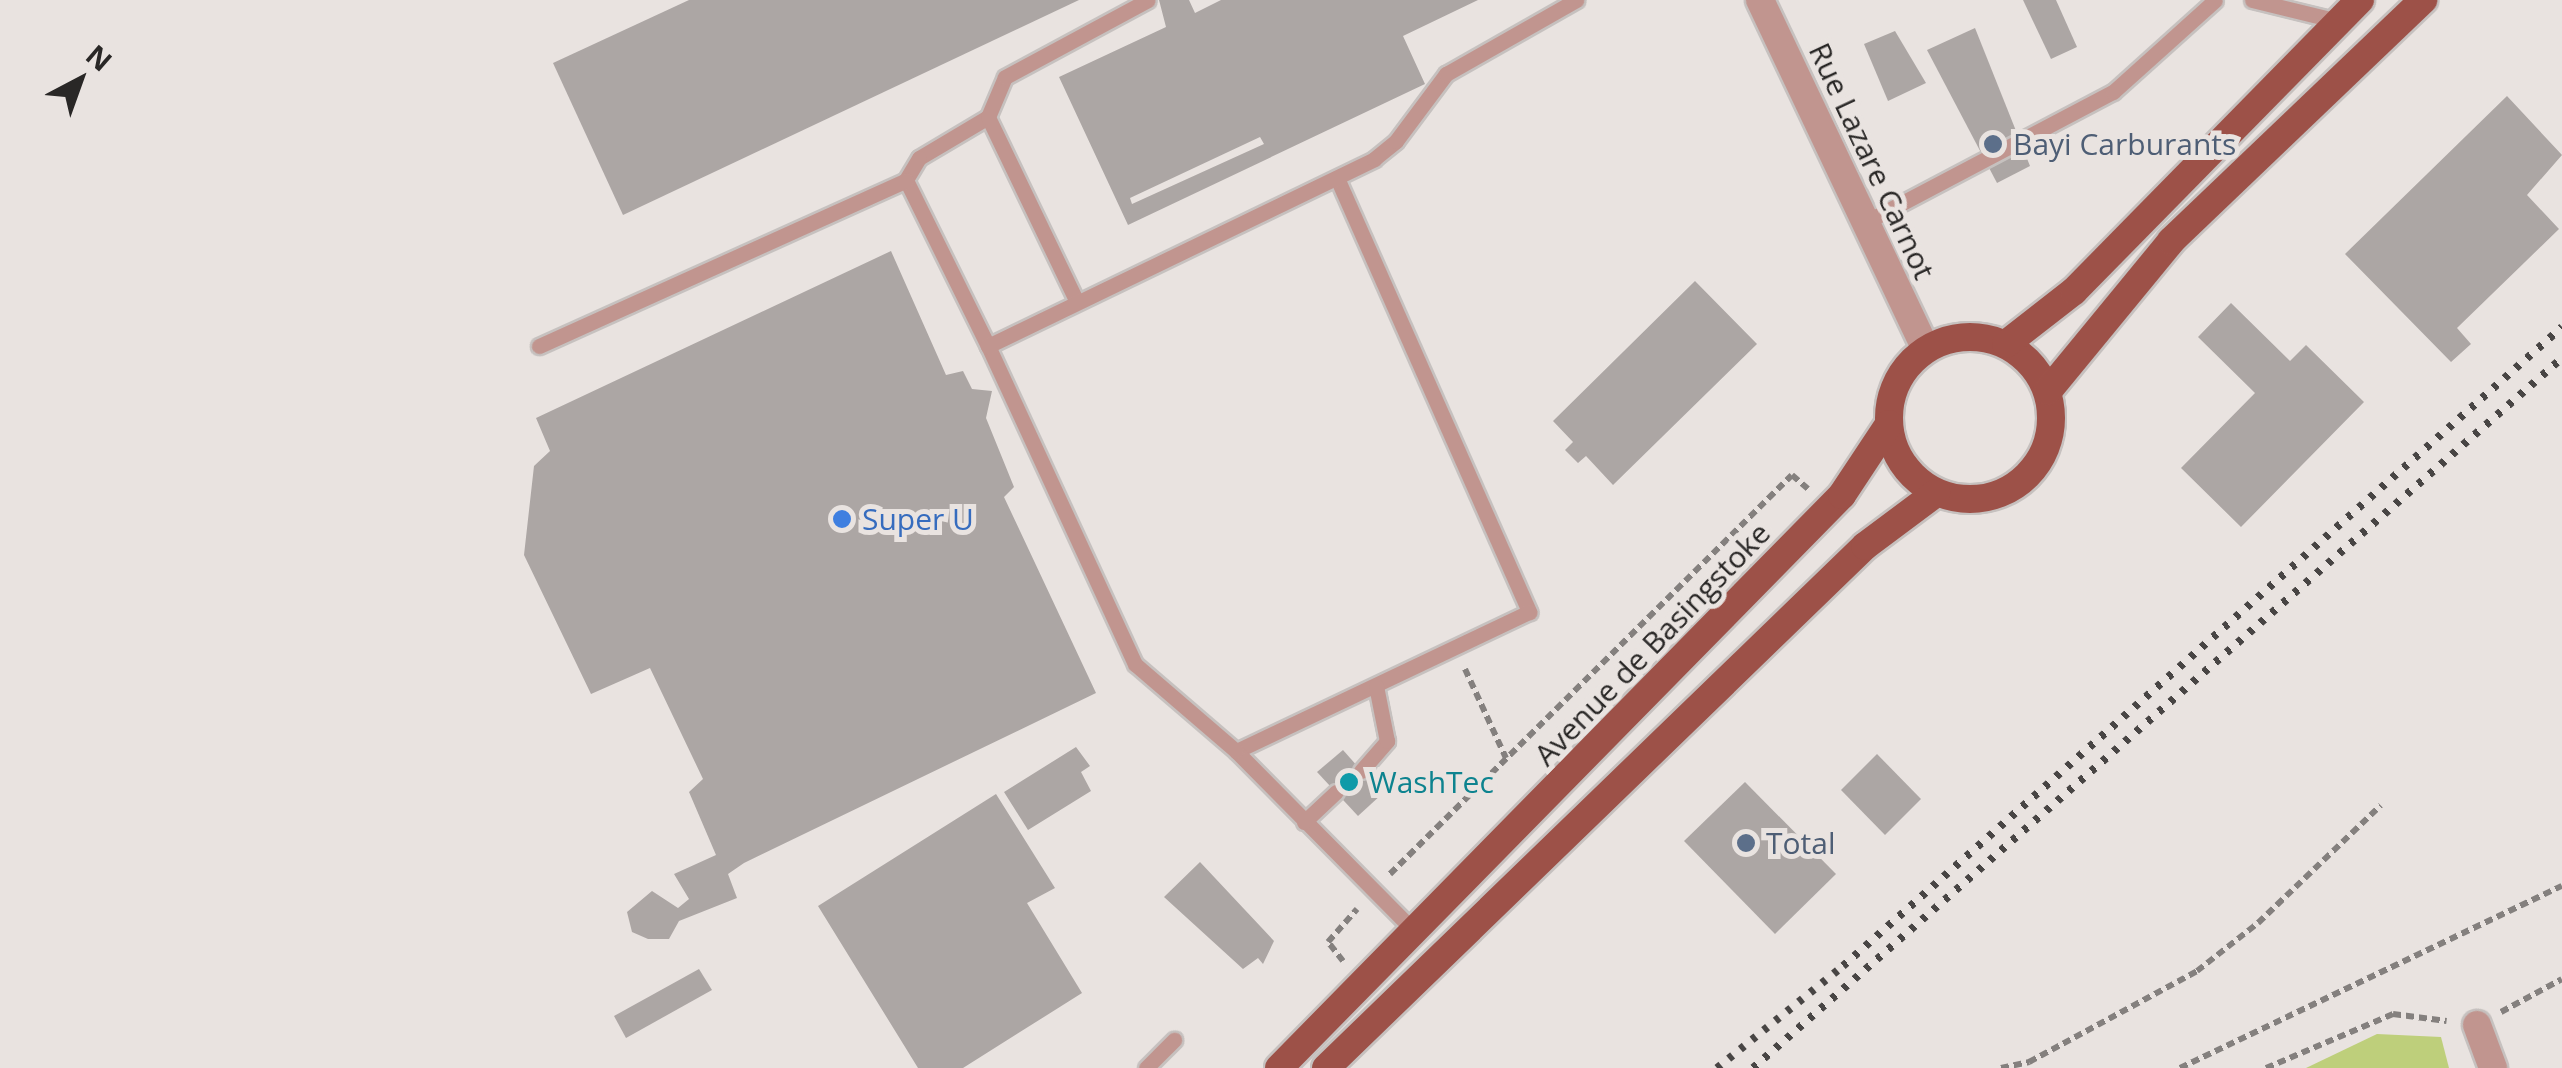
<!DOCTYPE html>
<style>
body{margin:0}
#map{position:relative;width:2562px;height:1068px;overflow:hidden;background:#e9e3e0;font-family:"Open Sans",sans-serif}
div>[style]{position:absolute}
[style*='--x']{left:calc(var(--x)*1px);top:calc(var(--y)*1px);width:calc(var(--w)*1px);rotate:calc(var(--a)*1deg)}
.green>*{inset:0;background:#becf7b}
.building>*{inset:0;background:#aca6a4}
.path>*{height:6px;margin-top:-3px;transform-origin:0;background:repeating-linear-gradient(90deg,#84807e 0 8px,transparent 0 13px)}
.roads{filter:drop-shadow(2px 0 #c6c1bf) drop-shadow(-2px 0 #c6c1bf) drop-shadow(0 2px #c6c1bf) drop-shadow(0 -2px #c6c1bf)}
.service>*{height:15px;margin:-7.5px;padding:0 7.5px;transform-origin:7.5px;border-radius:7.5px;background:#c1958f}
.minor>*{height:28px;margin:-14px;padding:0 14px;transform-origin:14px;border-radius:14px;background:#c1958f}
.primary>*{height:28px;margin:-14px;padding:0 14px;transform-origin:14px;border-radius:14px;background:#9d5148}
.primary>.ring{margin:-14px;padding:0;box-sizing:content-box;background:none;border:28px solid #9d5148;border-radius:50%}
.rail>*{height:8px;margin-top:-4px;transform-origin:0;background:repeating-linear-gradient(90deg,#484544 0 5px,transparent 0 15px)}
.dots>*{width:28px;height:28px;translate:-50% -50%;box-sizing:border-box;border:5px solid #e9e3e0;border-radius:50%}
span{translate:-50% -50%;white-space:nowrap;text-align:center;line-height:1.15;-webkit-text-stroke:10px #e9e3e0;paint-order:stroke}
.service-label{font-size:30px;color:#4e5e75}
.left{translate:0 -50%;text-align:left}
.street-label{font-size:30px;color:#292726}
.shop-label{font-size:30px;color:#366cbe}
.culture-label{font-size:30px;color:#0d838f}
.north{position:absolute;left:30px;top:30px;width:100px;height:100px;-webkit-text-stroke:8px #e9e3e0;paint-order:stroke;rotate:41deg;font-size:28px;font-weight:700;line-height:40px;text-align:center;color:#292726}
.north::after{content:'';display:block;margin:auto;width:35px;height:45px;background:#292726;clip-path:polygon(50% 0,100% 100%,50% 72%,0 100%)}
</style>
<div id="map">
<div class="green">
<i style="clip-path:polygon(2377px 1034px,2441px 1037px,2449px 1068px,2306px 1068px)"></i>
</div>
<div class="building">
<i style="clip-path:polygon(689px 0,1079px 0,623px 215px,553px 63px)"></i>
<i style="clip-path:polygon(evenodd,1159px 0,1189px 0,1195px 13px,1221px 0,1478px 0,1403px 36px,1425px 84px,1128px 225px,1059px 77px,1166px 27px,1159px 0,1260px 137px,1264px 144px,1132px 204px,1130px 198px,1260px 137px)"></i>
<i style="clip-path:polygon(2023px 0,2056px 0,2077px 47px,2051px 59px)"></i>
<i style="clip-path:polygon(1975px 28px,2030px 166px,1997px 183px,1927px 50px)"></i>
<i style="clip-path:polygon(1895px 31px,1926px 83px,1888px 101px,1864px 44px)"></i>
<i style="clip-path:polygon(2507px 96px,2562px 155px,2527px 195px,2559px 229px,2457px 328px,2471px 344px,2451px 362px,2345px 254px)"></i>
<i style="clip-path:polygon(891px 251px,946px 375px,963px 371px,972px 389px,992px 391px,986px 418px,1014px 487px,1004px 497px,1096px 693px,744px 863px,728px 874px,737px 898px,679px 921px,669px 939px,648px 939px,632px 932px,627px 912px,652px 891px,678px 908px,689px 899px,674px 874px,716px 855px,689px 792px,703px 779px,650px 668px,591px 694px,524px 555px,534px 466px,550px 451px,536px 418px)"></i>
<i style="clip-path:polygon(1695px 281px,1757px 344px,1613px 485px,1586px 456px,1578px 463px,1565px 450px,1573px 442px,1553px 421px)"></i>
<i style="clip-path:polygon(2231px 303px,2290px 361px,2306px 345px,2364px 402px,2241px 527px,2181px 468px,2255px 393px,2198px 337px)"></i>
<i style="clip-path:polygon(1076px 747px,1090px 766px,1081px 772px,1091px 791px,1028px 830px,1004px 792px)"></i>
<i style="clip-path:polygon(1343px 750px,1382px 794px,1358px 816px,1317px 772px)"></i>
<i style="clip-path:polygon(1877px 754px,1921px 799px,1885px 835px,1841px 790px)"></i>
<i style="clip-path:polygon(1745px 782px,1836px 874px,1775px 934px,1684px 841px)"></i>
<i style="clip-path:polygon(996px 794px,1055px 888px,1027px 903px,1082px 993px,963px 1068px,918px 1068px,818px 906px)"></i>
<i style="clip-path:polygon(1200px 862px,1274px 941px,1263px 964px,1258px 958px,1243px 969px,1164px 897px)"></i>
<i style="clip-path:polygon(699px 969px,712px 990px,626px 1038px,614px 1016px)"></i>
</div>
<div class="path">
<i style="--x:1465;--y:669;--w:98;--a:65.3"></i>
<i style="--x:1390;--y:874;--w:566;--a:-44.79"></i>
<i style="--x:1792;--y:475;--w:21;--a:41"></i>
<i style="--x:1343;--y:961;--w:24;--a:-128"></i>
<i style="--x:1328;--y:942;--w:44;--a:-48.7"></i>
<i style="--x:2501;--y:1012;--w:69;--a:-28.4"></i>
<i style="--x:2001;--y:1068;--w:29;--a:-12"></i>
<i style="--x:2029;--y:1062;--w:191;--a:-28.4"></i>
<i style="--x:2197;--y:971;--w:78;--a:-38.2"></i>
<i style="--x:2258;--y:923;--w:170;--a:-43.8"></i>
<i style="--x:2180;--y:1068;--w:423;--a:-25.5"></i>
<i style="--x:2266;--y:1068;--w:138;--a:-23"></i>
<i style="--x:2393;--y:1014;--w:54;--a:7.4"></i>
</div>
<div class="roads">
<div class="service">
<i style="--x:2252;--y:0;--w:89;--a:13.7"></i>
<i style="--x:988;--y:117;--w:80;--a:149.3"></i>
<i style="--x:919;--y:158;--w:26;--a:121"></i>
<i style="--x:906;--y:180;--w:185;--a:63.7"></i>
<i style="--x:1337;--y:178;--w:475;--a:66.1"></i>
<i style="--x:1529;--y:612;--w:324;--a:154.6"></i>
<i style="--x:1236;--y:751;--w:255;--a:45.3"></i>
<i style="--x:1866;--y:222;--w:279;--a:-27.8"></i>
<i style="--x:2113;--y:92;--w:137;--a:-42"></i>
<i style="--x:1076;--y:300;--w:203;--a:-115.7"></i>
<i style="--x:988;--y:117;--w:43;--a:-67"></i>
<i style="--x:1005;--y:77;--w:162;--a:-28.3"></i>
<i style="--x:539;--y:346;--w:403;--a:-24.3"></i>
<i style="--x:1236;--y:751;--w:133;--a:-139.3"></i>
<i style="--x:1135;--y:664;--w:350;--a:-114.8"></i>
<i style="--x:988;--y:346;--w:429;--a:-25.8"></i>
<i style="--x:1374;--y:159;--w:28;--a:-39"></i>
<i style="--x:1396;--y:141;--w:84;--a:-53.3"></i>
<i style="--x:1446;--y:74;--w:150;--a:-29.6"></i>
<i style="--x:1361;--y:771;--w:40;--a:-49"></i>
<i style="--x:1387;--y:741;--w:56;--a:-101.3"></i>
<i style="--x:1304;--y:822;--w:44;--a:-43.2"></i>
<i style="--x:1146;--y:1068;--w:40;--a:-45"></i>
</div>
<div class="minor">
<i style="--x:1760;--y:0;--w:386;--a:64.6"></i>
<i style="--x:2477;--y:1025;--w:46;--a:69.6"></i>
</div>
<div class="primary">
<i class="ring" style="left:1889px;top:337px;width:134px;height:134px"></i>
<i style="--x:2006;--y:344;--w:86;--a:-37.9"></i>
<i style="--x:2074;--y:291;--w:408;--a:-45.5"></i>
<i style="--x:2048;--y:391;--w:194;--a:-50.6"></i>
<i style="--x:2171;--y:241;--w:349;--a:-43.7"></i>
<i style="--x:1279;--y:1068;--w:803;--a:-45.5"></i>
<i style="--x:1842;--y:495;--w:85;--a:-56.5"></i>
<i style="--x:1326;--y:1068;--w:750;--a:-44.08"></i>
<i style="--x:1865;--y:546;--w:89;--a:-36.7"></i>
</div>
</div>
<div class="rail">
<i style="--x:1717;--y:1068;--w:162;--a:-39"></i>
<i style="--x:1843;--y:966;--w:962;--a:-41.63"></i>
<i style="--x:1753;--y:1068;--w:1076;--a:-41.27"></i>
</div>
<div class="dots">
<i style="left:1993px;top:144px;background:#5c6f8a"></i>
<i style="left:842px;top:519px;background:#3f7fe0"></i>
<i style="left:1349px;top:782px;background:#0f9aa8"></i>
<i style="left:1746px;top:843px;background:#5c6f8a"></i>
</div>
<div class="service-label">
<span class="left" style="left:2013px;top:144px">Bayi Carburants</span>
<span class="left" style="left:1766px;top:843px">Total</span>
</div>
<div class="street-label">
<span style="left:1872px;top:161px;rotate:65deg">Rue Lazare Carnot</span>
<span style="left:1652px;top:644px;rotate:-46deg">Avenue de Basingstoke</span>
</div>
<div class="shop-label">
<span class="left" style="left:862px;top:519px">Super U</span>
</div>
<div class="culture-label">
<span class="left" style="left:1369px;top:782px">WashTec</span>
</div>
<div class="north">N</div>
</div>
